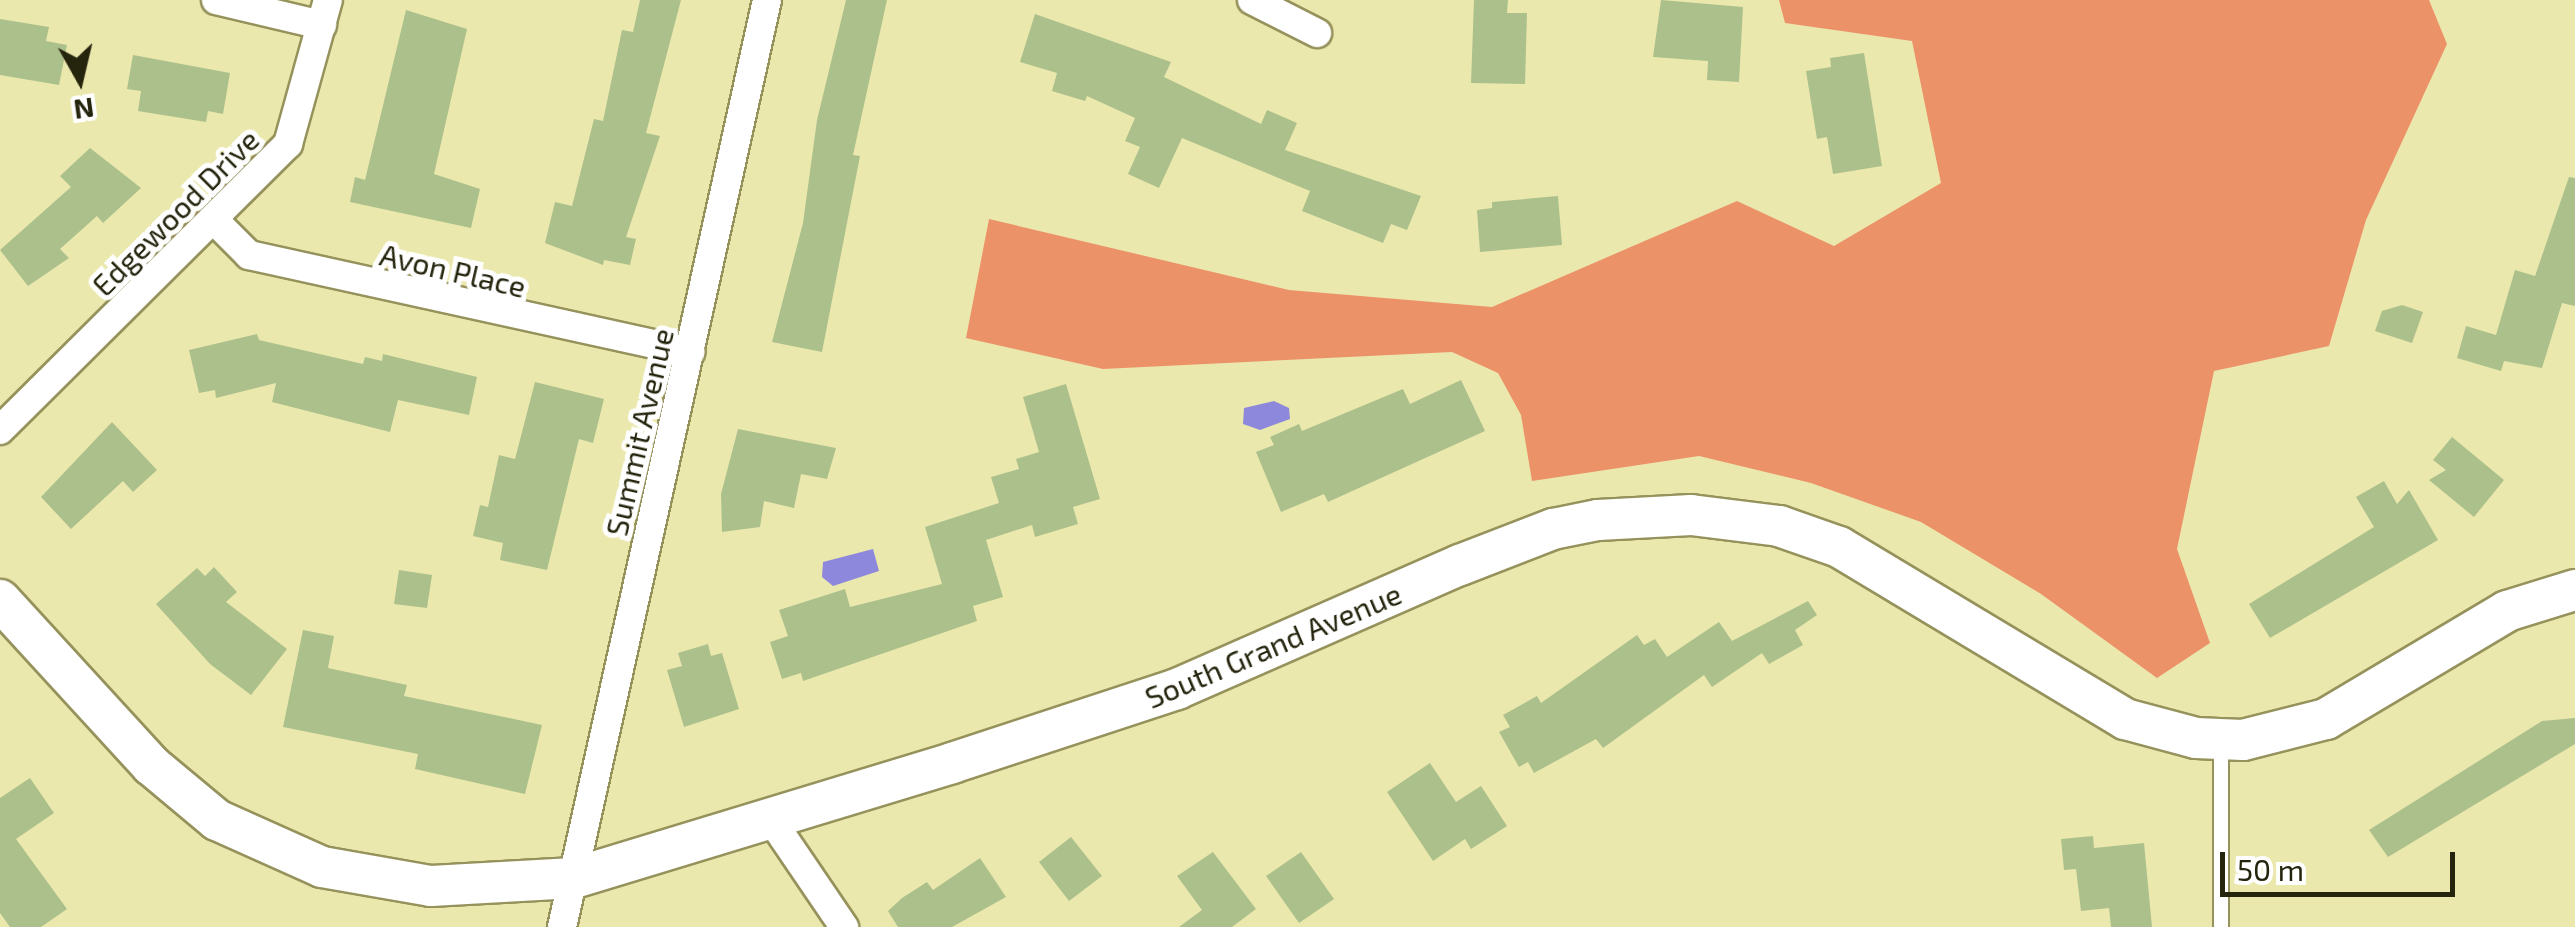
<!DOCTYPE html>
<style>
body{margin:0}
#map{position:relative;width:2575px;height:927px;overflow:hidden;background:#ebe8ae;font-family:"Exo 2",sans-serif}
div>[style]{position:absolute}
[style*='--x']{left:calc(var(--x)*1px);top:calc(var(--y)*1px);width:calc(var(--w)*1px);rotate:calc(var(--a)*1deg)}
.forest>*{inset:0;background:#ec9269}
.water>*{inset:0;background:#8d88dc}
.building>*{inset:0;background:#acc08b}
.roads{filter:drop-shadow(2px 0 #96925c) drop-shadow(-2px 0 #96925c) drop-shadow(0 2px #96925c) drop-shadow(0 -2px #96925c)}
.lane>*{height:14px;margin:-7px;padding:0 7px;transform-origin:7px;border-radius:7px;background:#fff}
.street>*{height:28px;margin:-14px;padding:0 14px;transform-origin:14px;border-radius:14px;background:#fff}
.secondary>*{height:40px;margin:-20px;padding:0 20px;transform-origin:20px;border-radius:20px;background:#fff}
span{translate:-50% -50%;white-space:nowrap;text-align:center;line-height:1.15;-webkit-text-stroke:10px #fff;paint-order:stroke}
.street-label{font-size:30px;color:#25240d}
.north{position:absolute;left:30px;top:30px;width:100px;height:100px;-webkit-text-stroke:8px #fff;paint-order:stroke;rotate:172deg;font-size:28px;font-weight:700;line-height:40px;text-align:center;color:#25240d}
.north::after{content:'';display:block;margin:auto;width:35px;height:45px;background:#25240d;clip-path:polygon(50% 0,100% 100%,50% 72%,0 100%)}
.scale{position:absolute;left:2220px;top:852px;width:235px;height:45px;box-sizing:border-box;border:5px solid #25240d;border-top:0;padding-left:12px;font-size:30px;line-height:35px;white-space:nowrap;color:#25240d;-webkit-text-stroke:8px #fff;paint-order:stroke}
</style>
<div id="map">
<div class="forest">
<i style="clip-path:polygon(1779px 0,2429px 0,2447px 44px,2366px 220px,2329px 346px,2214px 371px,2177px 549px,2210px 643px,2157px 678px,2041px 594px,1921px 522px,1811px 483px,1699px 456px,1532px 481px,1521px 415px,1498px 373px,1452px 352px,1103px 369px,966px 338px,989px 219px,1289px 290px,1492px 307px,1737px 201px,1834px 246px,1941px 183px,1912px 41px,1785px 23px)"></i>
</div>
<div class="water">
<i style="clip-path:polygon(1274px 401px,1289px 408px,1290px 419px,1260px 430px,1243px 424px,1244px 408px)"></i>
<i style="clip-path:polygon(873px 549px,879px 571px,833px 586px,822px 577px,823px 562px)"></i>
</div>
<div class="building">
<i style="clip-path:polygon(640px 0,681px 0,646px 133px,660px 136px,626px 237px,636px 239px,630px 265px,604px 260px,603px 265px,545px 243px,555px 202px,572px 206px,594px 119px,603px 121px,622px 30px,633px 32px)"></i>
<i style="clip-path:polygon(846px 0,887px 0,853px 155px,860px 156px,822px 352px,772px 342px,803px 223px,817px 120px)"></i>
<i style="clip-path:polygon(1474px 0,1508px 0,1507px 13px,1527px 13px,1525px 84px,1471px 83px)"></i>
<i style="clip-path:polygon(1661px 0,1743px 7px,1739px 82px,1707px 80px,1708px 61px,1653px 57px)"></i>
<i style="clip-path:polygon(406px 10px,467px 29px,434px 174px,480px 189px,471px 228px,350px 202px,355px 177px,365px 180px)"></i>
<i style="clip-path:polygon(1035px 14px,1171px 62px,1164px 77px,1261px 124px,1267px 110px,1297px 123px,1285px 150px,1421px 196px,1407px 230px,1391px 224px,1383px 243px,1302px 211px,1310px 191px,1182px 138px,1159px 188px,1128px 174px,1140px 147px,1125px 141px,1135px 118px,1087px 96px,1085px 101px,1052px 91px,1057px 73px,1020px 62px)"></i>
<i style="clip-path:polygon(0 19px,49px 27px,46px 41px,67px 45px,59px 85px,0 75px)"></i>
<i style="clip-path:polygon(1864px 53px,1882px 166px,1833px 174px,1827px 137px,1817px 139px,1806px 71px,1831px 67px,1830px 58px)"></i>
<i style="clip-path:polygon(133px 55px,230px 73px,223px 114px,208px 111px,206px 122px,138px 111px,141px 91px,127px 89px)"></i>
<i style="clip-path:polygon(90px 148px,141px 188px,103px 223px,97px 216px,60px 249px,69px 258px,28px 286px,0 250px,71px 187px,60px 176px)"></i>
<i style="clip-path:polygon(2569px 177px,2575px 178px,2575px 306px,2562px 303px,2542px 368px,2504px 361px,2501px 371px,2457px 358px,2466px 326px,2496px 335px,2515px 270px,2535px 276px)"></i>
<i style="clip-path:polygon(1558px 196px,1562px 245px,1480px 252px,1477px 210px,1492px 208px,1492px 202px)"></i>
<i style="clip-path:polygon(2402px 305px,2423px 312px,2412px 343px,2375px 331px,2382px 311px)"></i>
<i style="clip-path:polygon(257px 334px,259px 340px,363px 364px,365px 357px,382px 361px,383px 354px,477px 377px,469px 415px,398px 400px,390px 432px,272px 402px,276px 383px,216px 398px,215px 390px,199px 393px,189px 350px)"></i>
<i style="clip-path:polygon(1461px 380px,1485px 431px,1328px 502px,1324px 494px,1281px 512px,1256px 452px,1274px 445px,1270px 437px,1299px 424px,1302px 431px,1403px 389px,1410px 404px)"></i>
<i style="clip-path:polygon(535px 382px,604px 399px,593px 443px,579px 439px,547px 570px,500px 560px,503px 543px,473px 536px,480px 505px,488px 507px,499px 455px,515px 459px)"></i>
<i style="clip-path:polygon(1066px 384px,1100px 499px,1073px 507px,1078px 524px,1035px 537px,1032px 525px,986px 540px,1003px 597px,973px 606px,977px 621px,803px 681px,801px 673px,782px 679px,770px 642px,788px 636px,779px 610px,845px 589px,850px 607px,942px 584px,925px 527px,999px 503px,991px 477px,1019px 469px,1016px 459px,1039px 452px,1023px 397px)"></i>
<i style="clip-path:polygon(112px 422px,157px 470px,133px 492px,123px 481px,71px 529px,41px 497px)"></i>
<i style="clip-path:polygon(738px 429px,836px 448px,827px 479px,801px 474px,794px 508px,764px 501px,760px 527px,722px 532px,721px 494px)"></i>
<i style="clip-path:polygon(2452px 437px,2504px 480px,2474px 517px,2429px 480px,2446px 470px,2433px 460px)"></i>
<i style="clip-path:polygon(2384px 481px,2397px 504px,2409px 490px,2438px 540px,2270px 638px,2249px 604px,2374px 527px,2356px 497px)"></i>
<i style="clip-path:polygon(214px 567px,237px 592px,226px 602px,287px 649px,251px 695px,210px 664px,156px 604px,197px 568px,205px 576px)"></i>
<i style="clip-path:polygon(399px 570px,432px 575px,427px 608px,394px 604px)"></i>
<i style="clip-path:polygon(1808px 601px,1817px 615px,1795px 630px,1803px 645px,1769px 664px,1762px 653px,1712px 687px,1704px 675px,1603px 748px,1596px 739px,1534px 773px,1528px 762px,1519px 767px,1499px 732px,1510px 727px,1503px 715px,1537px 696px,1541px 703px,1637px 635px,1644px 645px,1655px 639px,1667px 657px,1719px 622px,1732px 641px)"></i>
<i style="clip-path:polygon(303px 630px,334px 636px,328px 668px,407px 685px,404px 696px,542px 725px,525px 794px,415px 769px,418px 754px,283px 727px)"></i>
<i style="clip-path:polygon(708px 644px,711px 656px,722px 653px,739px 709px,684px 727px,667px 670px,682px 666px,678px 653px)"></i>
<i style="clip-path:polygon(2575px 718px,2575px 744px,2388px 857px,2369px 830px,2542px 721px)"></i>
<i style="clip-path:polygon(1430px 763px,1456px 802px,1481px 786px,1507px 826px,1471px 849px,1465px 839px,1433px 861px,1387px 792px)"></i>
<i style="clip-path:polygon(30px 778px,54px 813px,16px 839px,67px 909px,41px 927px,10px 927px,0 913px,0 798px)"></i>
<i style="clip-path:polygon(2093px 836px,2094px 848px,2144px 843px,2152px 927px,2111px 927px,2109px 908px,2081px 911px,2076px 869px,2064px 870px,2061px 839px)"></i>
<i style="clip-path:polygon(1071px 837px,1102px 876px,1069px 901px,1039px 862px)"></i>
<i style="clip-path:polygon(1213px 852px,1256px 909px,1232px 927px,1179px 927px,1202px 910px,1177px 876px)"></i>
<i style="clip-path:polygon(1301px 852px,1334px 899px,1299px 923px,1266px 876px)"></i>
<i style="clip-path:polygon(980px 858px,1006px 897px,952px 927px,898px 927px,888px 911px,902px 898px,927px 882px,933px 890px)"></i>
</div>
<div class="roads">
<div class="lane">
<i style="--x:2221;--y:927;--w:186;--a:-90"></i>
</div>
<div class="street">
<i style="--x:216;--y:0;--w:109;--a:13.3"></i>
<i style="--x:1252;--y:0;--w:73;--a:26.9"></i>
<i style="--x:215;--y:221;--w:48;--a:45"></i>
<i style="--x:249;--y:255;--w:452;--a:12.4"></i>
<i style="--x:0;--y:430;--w:406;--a:-44.8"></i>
<i style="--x:288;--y:144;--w:149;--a:-74.5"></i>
<i style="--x:770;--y:818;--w:132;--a:55.8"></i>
<i style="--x:562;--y:927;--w:949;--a:-77.53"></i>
</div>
<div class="secondary">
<i style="--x:0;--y:600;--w:224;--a:47.5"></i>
<i style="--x:151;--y:765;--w:86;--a:39.8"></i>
<i style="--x:217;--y:820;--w:115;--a:24.1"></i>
<i style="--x:322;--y:867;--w:111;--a:9.9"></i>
<i style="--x:431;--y:886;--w:143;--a:-3.2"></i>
<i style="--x:574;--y:878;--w:395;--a:-16.9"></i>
<i style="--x:952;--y:763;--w:237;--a:-18.2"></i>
<i style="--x:1177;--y:689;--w:309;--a:-23.7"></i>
<i style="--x:1460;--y:565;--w:100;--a:-21.2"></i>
<i style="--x:1553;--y:529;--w:46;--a:-11.3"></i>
<i style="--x:1598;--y:520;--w:93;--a:-3.1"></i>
<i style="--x:1691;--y:515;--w:89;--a:7.1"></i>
<i style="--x:1779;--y:526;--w:64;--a:19.3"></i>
<i style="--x:1839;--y:547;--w:334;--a:31"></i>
<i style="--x:2125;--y:719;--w:73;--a:15"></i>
<i style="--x:2196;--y:738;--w:47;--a:2.4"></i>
<i style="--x:2243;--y:740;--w:86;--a:-14.2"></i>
<i style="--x:2326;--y:719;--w:211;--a:-30.8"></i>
<i style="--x:2507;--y:611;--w:71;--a:-17.2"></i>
</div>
</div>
<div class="street-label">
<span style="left:175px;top:212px;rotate:-45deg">Edgewood Drive</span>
<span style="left:453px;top:270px;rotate:13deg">Avon Place</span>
<span style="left:639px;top:432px;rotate:-77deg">Summit Avenue</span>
<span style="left:1273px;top:645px;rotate:-23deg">South Grand Avenue</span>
</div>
<div class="north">N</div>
<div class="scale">50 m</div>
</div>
